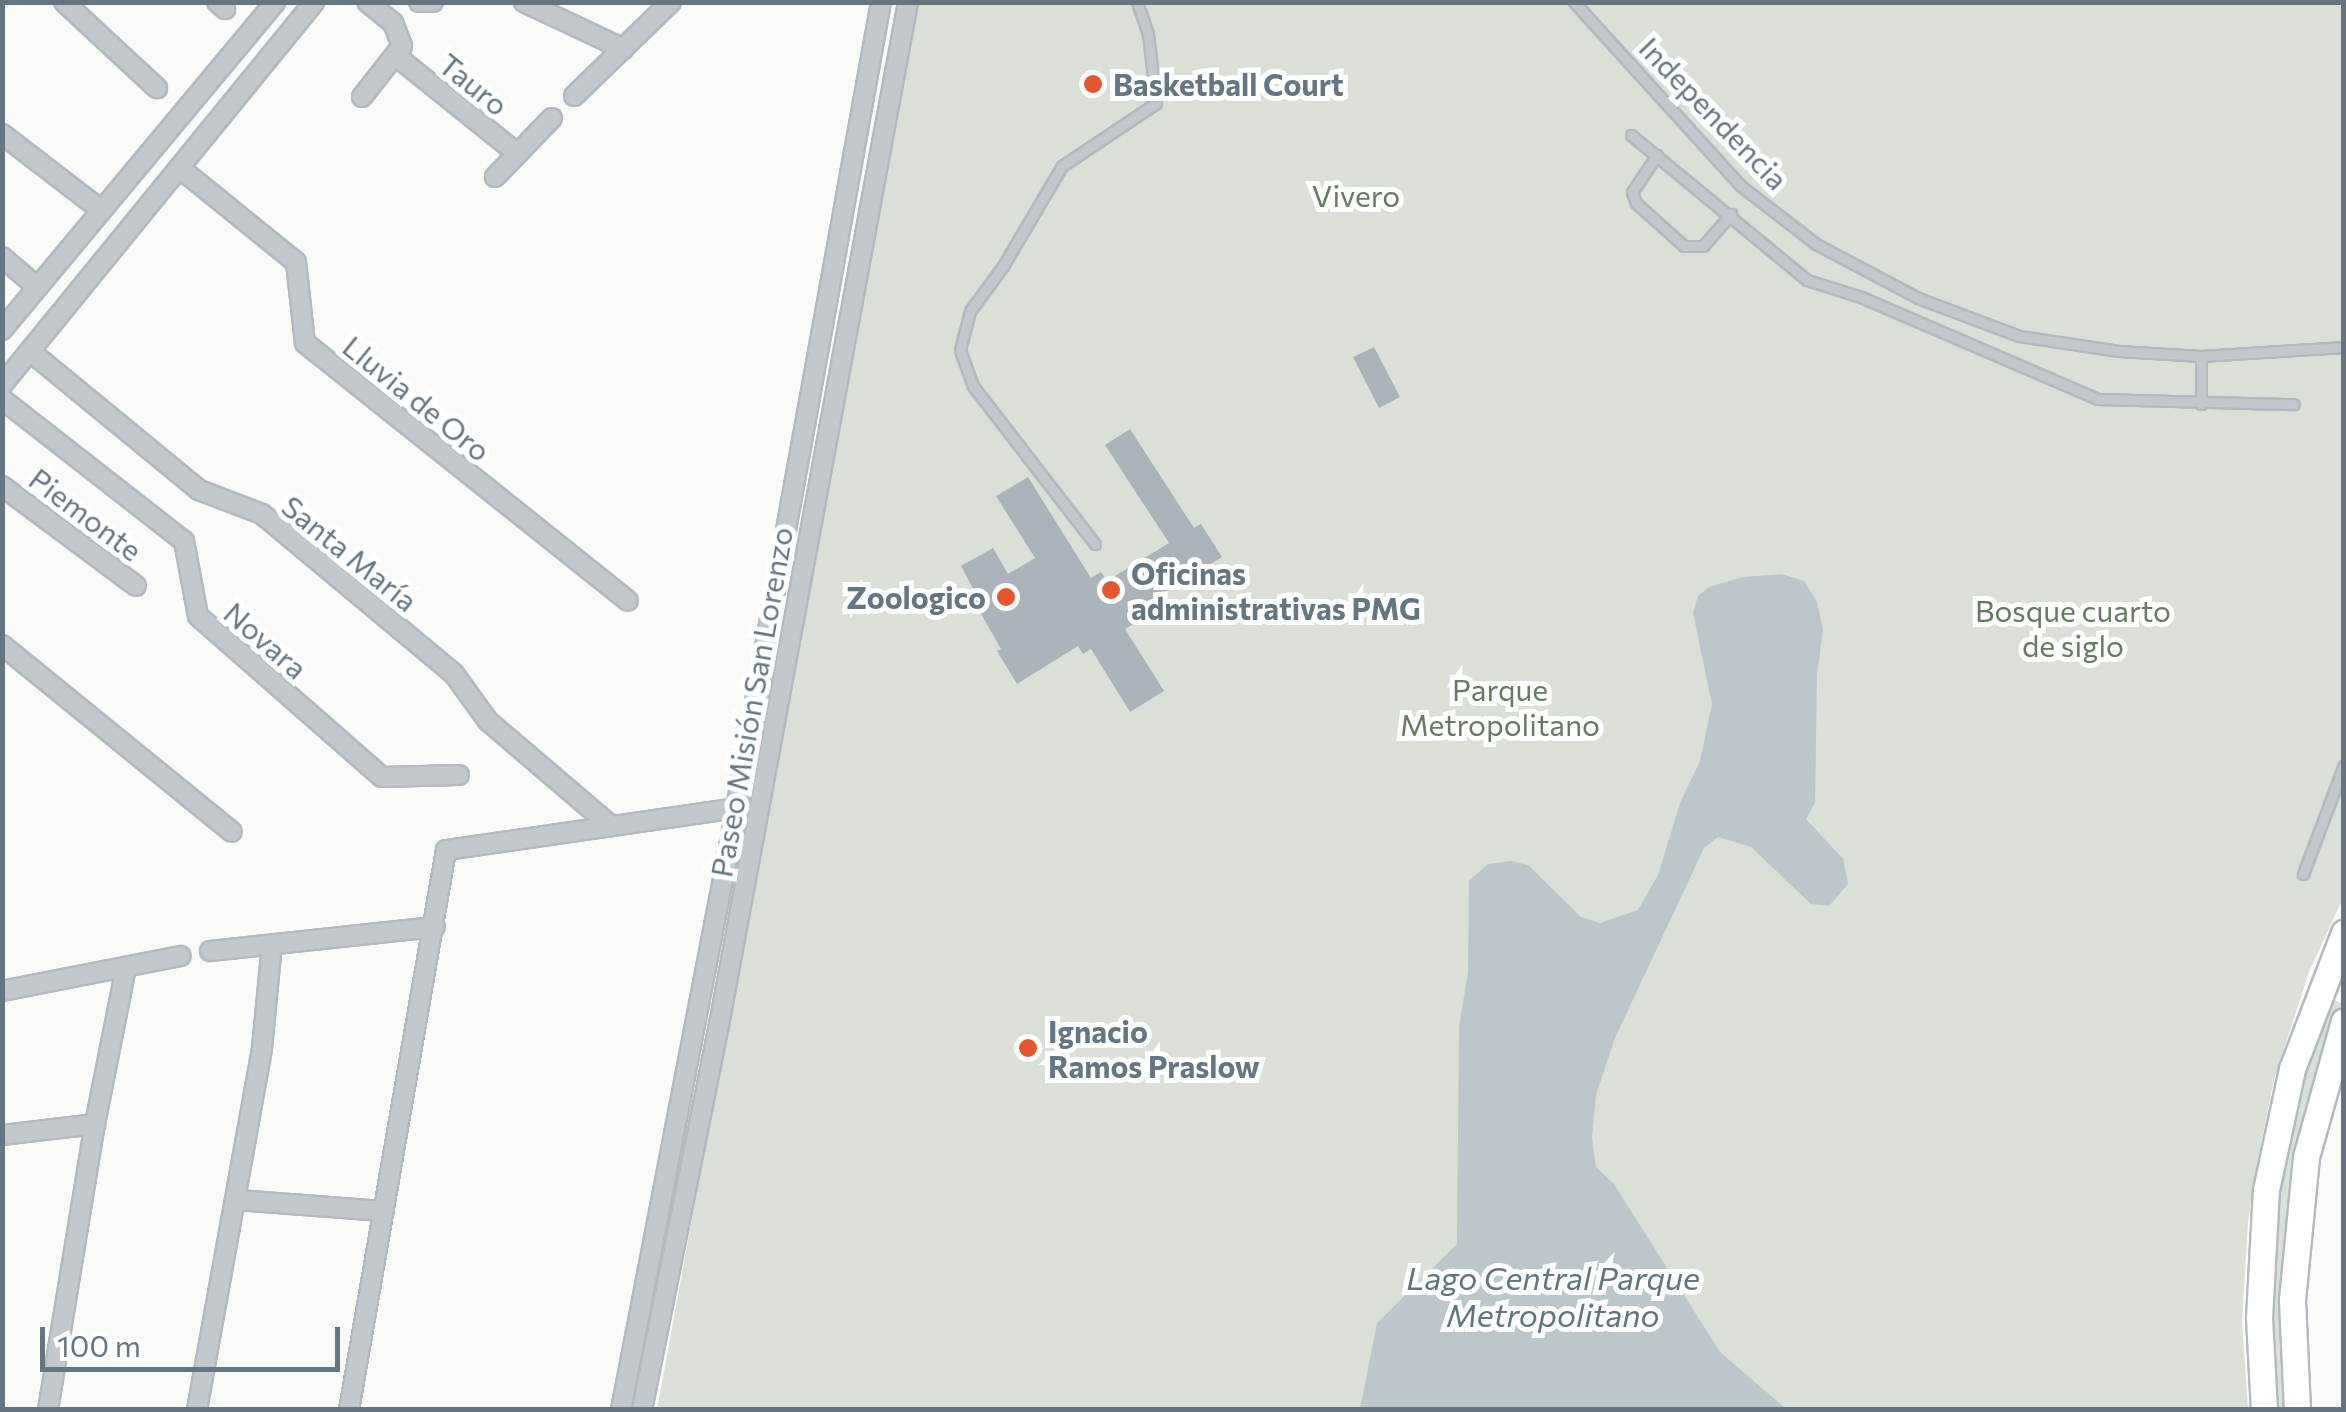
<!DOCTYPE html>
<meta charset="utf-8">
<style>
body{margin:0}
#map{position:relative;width:2346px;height:1412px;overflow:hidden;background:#fafaf8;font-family:Commissioner,sans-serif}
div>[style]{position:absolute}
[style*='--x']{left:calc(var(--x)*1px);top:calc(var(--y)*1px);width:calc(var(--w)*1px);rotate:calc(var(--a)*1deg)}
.green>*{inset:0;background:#dadfd7}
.water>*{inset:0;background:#bbc7cb}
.building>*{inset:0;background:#aab3b9}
.roads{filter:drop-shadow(2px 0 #b3babf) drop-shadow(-2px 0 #b3babf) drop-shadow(0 2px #b3babf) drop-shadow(0 -2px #b3babf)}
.lane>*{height:9px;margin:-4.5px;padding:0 4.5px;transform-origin:4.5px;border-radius:4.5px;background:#c3c8cc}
.street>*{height:18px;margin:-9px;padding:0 9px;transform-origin:9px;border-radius:9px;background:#c3c8cc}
.secondary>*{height:25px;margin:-12.5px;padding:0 12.5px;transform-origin:12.5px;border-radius:12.5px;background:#fff}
.dots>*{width:28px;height:28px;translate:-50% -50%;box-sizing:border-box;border:5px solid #fff;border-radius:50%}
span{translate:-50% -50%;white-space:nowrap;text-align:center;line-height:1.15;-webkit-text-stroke:10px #fff;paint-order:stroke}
.street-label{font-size:30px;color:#657683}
.poi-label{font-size:30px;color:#657683;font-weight:700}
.left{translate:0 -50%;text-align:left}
.right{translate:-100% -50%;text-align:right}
.park-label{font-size:30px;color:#687a64}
.water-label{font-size:32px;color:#60757c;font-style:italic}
.frame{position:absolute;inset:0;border:5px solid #657683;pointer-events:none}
.scale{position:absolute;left:40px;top:1327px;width:300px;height:45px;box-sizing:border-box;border:5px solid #657683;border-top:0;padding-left:12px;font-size:30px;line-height:35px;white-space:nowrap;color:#657683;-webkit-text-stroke:8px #fff;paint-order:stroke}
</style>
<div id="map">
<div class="green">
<i style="clip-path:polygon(915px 3px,2343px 3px,2343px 898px,2309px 972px,2274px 1079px,2257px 1164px,2248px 1223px,2242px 1322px,2248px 1409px,657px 1410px)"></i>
<i style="clip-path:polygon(2323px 995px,2343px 1004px,2320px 1076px,2293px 1409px,2272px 1410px,2265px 1301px,2273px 1175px)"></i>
</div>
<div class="water">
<i style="clip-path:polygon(1782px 574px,1804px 581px,1817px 602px,1823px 630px,1817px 675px,1815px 803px,1806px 819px,1843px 859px,1848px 884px,1829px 906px,1811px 904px,1751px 847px,1718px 837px,1704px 848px,1615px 1038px,1596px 1095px,1592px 1138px,1596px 1167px,1614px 1184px,1720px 1352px,1786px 1409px,1360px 1409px,1377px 1323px,1457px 1244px,1459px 1027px,1468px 972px,1469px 881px,1488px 864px,1511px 861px,1528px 865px,1581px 917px,1600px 923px,1638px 910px,1658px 875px,1680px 803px,1700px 761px,1712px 704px,1693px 613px,1698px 596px,1709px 587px,1743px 577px)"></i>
</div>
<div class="building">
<i style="clip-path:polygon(1374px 347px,1400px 397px,1379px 408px,1353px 357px)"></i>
<i style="clip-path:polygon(1130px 429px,1194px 528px,1201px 524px,1222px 557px,1129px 614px,1135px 623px,1125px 629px,1164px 691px,1130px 712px,1091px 649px,1083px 654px,1078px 646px,1017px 684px,997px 651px,1001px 649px,972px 598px,977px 596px,961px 566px,993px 548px,1008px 574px,1035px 558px,996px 496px,1028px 477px,1091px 578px,1101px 572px,1107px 581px,1169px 543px,1105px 445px)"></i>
</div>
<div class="roads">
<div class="lane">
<i style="--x:1574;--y:2;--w:248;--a:47.8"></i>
<i style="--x:1741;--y:186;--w:95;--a:37.7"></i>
<i style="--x:1816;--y:244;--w:115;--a:27.9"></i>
<i style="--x:1918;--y:298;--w:108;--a:20.6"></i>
<i style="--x:2019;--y:336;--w:101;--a:8.5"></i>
<i style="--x:2119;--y:351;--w:82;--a:3.5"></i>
<i style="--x:2201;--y:356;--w:143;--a:-3.6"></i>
<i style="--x:1631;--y:135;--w:228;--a:39.5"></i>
<i style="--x:1807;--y:280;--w:57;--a:17.5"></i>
<i style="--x:1861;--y:297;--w:258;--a:23.3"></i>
<i style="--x:2098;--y:399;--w:196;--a:1.5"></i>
<i style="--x:1657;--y:155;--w:45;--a:124"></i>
<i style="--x:1632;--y:192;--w:12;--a:70"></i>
<i style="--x:1636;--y:203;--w:64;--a:41.9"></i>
<i style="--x:1684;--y:246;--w:19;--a:0"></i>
<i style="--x:1703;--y:246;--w:43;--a:-48.8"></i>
<i style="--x:2201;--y:356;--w:48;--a:90"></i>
<i style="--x:1095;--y:544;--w:200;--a:-127.7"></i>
<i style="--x:973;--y:386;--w:38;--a:-110"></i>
<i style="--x:960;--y:350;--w:40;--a:-75.6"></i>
<i style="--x:970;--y:311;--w:56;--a:-53.7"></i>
<i style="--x:1003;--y:266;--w:116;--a:-59.5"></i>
<i style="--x:1062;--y:166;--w:113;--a:-33.8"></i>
<i style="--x:1156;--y:103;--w:69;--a:-96.6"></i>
<i style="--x:1148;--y:34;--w:34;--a:-109"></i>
<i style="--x:2303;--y:874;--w:116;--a:-69.4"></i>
</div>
<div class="street">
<i style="--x:64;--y:2;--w:127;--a:42.8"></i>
<i style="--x:217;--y:2;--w:11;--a:41"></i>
<i style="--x:419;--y:2;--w:14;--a:0"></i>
<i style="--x:524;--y:2;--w:110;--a:25.2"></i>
<i style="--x:396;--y:56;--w:156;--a:38.8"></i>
<i style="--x:574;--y:96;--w:135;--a:-44.1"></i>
<i style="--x:362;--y:97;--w:65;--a:-51.9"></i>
<i style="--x:402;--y:46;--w:25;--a:-111"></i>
<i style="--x:393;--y:23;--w:33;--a:-141"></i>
<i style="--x:2;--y:134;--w:125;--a:37.5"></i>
<i style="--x:181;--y:169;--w:148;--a:39"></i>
<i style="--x:296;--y:262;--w:81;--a:83.7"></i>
<i style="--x:305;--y:343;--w:413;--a:38.6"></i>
<i style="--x:495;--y:177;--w:82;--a:-46"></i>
<i style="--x:2;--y:257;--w:46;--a:40.6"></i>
<i style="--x:2;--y:330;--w:427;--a:-50.2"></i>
<i style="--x:31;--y:352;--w:217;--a:39.4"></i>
<i style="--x:199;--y:490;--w:67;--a:20.9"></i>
<i style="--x:262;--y:514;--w:250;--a:39.8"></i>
<i style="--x:454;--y:674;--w:58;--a:54.1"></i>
<i style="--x:488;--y:721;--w:162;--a:40.5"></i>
<i style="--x:2;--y:385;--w:494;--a:-50.8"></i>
<i style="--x:2;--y:399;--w:231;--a:38"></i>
<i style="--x:184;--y:541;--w:76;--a:79.4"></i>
<i style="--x:198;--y:616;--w:244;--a:41.2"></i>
<i style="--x:382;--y:777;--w:77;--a:-1.5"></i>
<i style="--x:2;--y:486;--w:167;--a:36.7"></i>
<i style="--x:2;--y:645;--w:296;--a:39.1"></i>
<i style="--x:210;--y:951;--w:226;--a:-6.1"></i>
<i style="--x:2;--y:991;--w:182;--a:-11.1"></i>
<i style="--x:2;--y:1135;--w:94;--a:-6.7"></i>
<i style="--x:236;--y:1200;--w:148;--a:4.3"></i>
<i style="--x:48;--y:1410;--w:290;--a:-80.7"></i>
<i style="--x:95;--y:1124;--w:160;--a:-78.8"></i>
<i style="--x:197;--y:1410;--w:368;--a:-79.8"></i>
<i style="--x:262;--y:1048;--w:103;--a:-84.5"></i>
<i style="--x:349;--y:1410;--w:568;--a:-80.17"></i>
<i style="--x:446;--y:850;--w:293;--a:-8.2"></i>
<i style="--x:621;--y:1410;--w:562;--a:-79.13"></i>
<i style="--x:727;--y:858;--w:870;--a:-79.8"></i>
<i style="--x:642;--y:1410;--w:393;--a:-78.7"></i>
<i style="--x:719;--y:1025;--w:1040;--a:-79.53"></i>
</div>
<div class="secondary">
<i style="--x:2264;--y:1410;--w:92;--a:-93.1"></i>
<i style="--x:2259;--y:1318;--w:128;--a:-86.9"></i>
<i style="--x:2266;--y:1190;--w:124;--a:-77.9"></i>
<i style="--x:2292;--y:1069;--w:146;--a:-69.1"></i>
<i style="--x:2297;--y:1410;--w:110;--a:-92.6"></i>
<i style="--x:2292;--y:1300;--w:144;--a:-84.4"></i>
<i style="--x:2306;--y:1157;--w:141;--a:-74.4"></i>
</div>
</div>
<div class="dots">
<i style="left:1093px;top:84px;background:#e4572e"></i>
<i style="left:1111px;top:590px;background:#e4572e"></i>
<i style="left:1006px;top:597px;background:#e4572e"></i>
<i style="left:1028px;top:1048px;background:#e4572e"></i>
</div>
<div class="street-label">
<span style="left:474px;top:84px;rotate:39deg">Tauro</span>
<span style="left:1714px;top:113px;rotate:46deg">Independencia</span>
<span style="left:417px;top:398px;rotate:39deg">Lluvia de Oro</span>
<span style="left:86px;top:514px;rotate:37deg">Piemonte</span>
<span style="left:350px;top:553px;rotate:39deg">Santa María</span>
<span style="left:266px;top:640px;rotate:41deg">Novara</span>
<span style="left:751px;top:702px;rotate:-80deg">Paseo Misión San Lorenzo</span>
</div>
<div class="poi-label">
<span class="left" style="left:1113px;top:84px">Basketball Court</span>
<span class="left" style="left:1131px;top:590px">Oficinas<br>administrativas PMG</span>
<span class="right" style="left:986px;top:597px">Zoologico</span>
<span class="left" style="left:1048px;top:1048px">Ignacio<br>Ramos Praslow</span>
</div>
<div class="park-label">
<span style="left:1356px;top:195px">Vivero</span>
<span style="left:2073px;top:627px">Bosque cuarto<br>de siglo</span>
<span style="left:1500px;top:706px">Parque<br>Metropolitano</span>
</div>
<div class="water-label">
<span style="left:1553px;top:1296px">Lago Central Parque<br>Metropolitano</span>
</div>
<div class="frame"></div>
<div class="scale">100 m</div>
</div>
